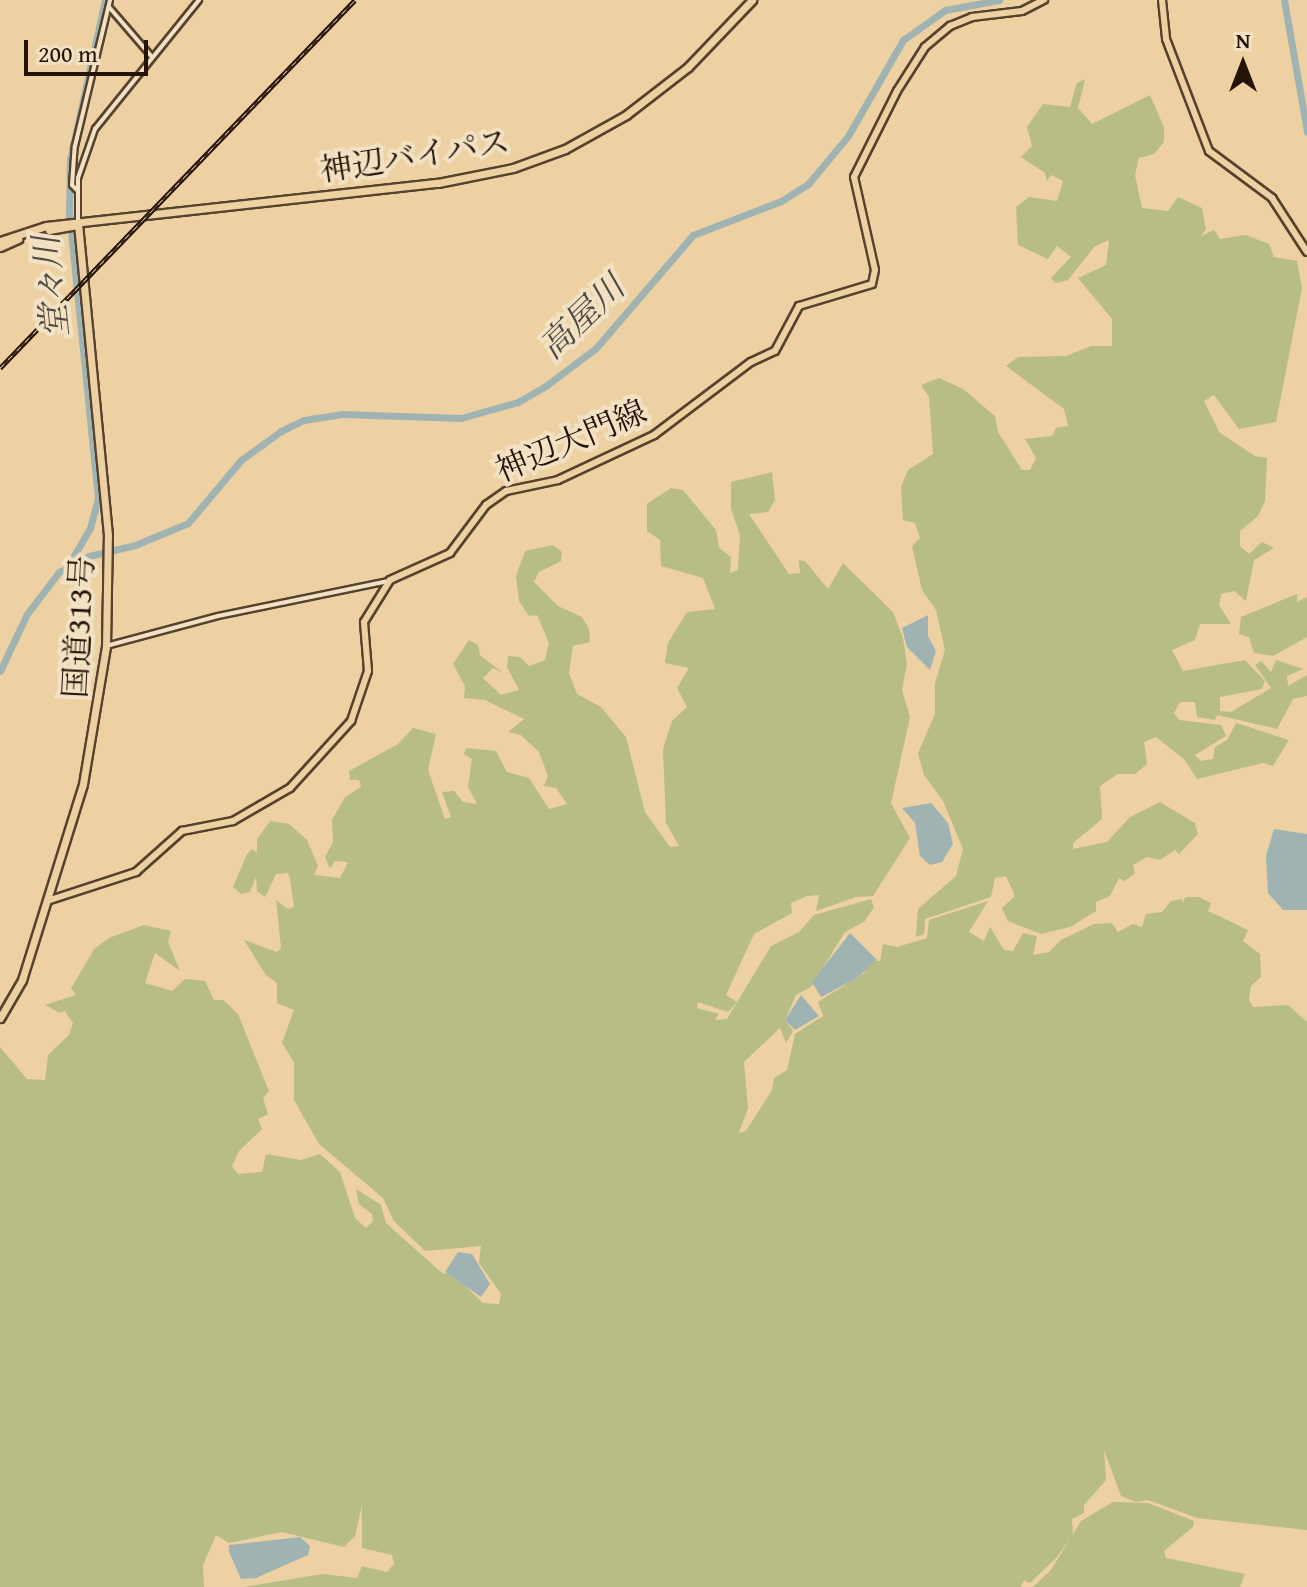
<!DOCTYPE html>
<meta charset="utf-8">
<style>
body{margin:0}
#map{position:relative;width:1307px;height:1587px;overflow:hidden;background:#edd1a2;font-family:"Gentium Book Plus","Noto Serif JP",serif}
div>[style]{position:absolute}
[style*='--x']{left:calc(var(--x)*1px);top:calc(var(--y)*1px);width:calc(var(--w)*1px);rotate:calc(var(--a)*1deg)}
.green>*{inset:0;background:#b8bc85}
.water>*{inset:0;background:#9fb4b2}
.river>*{height:7px;margin:-3.5px;padding:0 3.5px;transform-origin:3.5px;border-radius:3.5px;background:#9fb4b2}
.roads{filter:drop-shadow(2px 0 #57422e) drop-shadow(-2px 0 #57422e) drop-shadow(0 2px #57422e) drop-shadow(0 -2px #57422e)}
.tertiary>*{height:4px;margin:-2px;padding:0 2px;transform-origin:2px;border-radius:2px;background:#f3e1c3}
.primary>*{height:6px;margin:-3px;padding:0 3px;transform-origin:3px;border-radius:3px;background:#edd1a2}
.trunk>*{height:7px;margin:-3.5px;padding:0 3.5px;transform-origin:3.5px;border-radius:3.5px;background:#edd1a2}
.rail>*{height:5px;margin-top:-2.5px;transform-origin:0;background:repeating-linear-gradient(90deg,#f3e1c3 0 6px,#251308 0 12px);box-sizing:border-box;border-block:2px solid #251308}
span{translate:-50% -50%;white-space:nowrap;text-align:center;line-height:1.15;-webkit-text-stroke:8px #f3e1c3;paint-order:stroke}
.street-label{font-size:32px;color:#251308}
.water-label{font-size:34px;color:#504b44;font-style:italic}
.north{position:absolute;left:1203px;top:24px;width:80px;height:80px;-webkit-text-stroke:6px #f3e1c3;paint-order:stroke;rotate:0deg;font-size:22px;font-weight:700;line-height:32px;text-align:center;color:#251308}
.north::after{content:'';display:block;margin:auto;width:28px;height:36px;background:#251308;clip-path:polygon(50% 0,100% 100%,50% 72%,0 100%)}
.scale{position:absolute;left:24px;top:40px;width:124px;height:36px;box-sizing:border-box;border:4px solid #251308;border-top:0;padding-left:10px;font-size:24px;line-height:28px;white-space:nowrap;color:#251308;-webkit-text-stroke:6px #f3e1c3;paint-order:stroke}
</style>
<div id="map">
<div class="green">
<i style="clip-path:polygon(1085px 79px,1078px 108px,1092px 124px,1150px 95px,1164px 127px,1164px 142px,1154px 154px,1139px 158px,1135px 175px,1142px 208px,1168px 211px,1178px 197px,1202px 208px,1206px 229px,1201px 236px,1214px 230px,1220px 239px,1246px 235px,1269px 244px,1274px 257px,1297px 261px,1302px 288px,1276px 422px,1239px 429px,1214px 395px,1204px 401px,1219px 432px,1255px 456px,1267px 458px,1265px 501px,1258px 516px,1240px 531px,1240px 546px,1249px 554px,1262px 542px,1274px 548px,1254px 560px,1246px 601px,1234px 591px,1221px 594px,1219px 605px,1231px 624px,1200px 624px,1195px 640px,1172px 650px,1183px 671px,1245px 660px,1265px 681px,1262px 689px,1220px 697px,1220px 711px,1231px 712px,1271px 688px,1255px 665px,1261px 661px,1271px 672px,1276px 660px,1303px 669px,1287px 676px,1288px 686px,1307px 675px,1307px 696px,1293px 699px,1277px 729px,1217px 715px,1215px 720px,1197px 717px,1195px 702px,1180px 702px,1174px 713px,1179px 720px,1221px 725px,1226px 736px,1195px 755px,1201px 761px,1213px 759px,1215px 747px,1227px 740px,1236px 723px,1289px 740px,1273px 766px,1263px 763px,1197px 779px,1184px 759px,1156px 737px,1144px 742px,1147px 764px,1135px 774px,1118px 774px,1100px 786px,1102px 819px,1073px 843px,1073px 849px,1107px 842px,1130px 817px,1160px 802px,1195px 823px,1198px 834px,1179px 854px,1175px 850px,1160px 860px,1147px 857px,1133px 865px,1135px 873px,1125px 881px,1119px 878px,1110px 896px,1096px 902px,1096px 911px,1070px 927px,1041px 934px,1008px 921px,1002px 908px,1015px 896px,1006px 876px,995px 878px,991px 897px,925px 919px,924px 934px,916px 937px,918px 909px,956px 876px,963px 849px,943px 801px,924px 775px,918px 753px,935px 714px,935px 683px,945px 650px,936px 610px,922px 590px,912px 546px,920px 538px,915px 523px,903px 520px,901px 487px,908px 470px,933px 454px,929px 397px,921px 385px,939px 378px,963px 389px,995px 416px,998px 432px,1022px 470px,1030px 470px,1036px 458px,1025px 439px,1052px 436px,1056px 428px,1068px 426px,1064px 409px,1006px 366px,1018px 357px,1066px 356px,1091px 346px,1112px 346px,1112px 319px,1078px 278px,1106px 265px,1109px 240px,1094px 247px,1068px 280px,1056px 283px,1051px 278px,1071px 257px,1057px 246px,1048px 259px,1018px 245px,1016px 207px,1029px 197px,1057px 201px,1063px 181px,1051px 175px,1047px 181px,1045px 173px,1021px 157px,1032px 146px,1027px 127px,1043px 104px,1070px 107px,1077px 83px)"></i>
<i style="clip-path:polygon(772px 472px,775px 500px,768px 512px,749px 514px,789px 574px,800px 573px,799px 560px,805px 561px,828px 589px,843px 563px,893px 612px,903px 638px,907px 664px,902px 690px,910px 717px,891px 803px,910px 838px,873px 896px,856px 897px,816px 911px,819px 895px,807px 896px,791px 903px,792px 913px,754px 934px,726px 995px,737px 1002px,728px 1012px,698px 1002px,697px 1008px,719px 1014px,715px 1020px,727px 1019px,771px 946px,799px 932px,814px 915px,871px 899px,874px 907px,865px 921px,845px 932px,811px 987px,796px 995px,785px 1020px,793px 1031px,786px 1043px,780px 1028px,744px 1062px,748px 1108px,739px 1133px,746px 1131px,772px 1090px,774px 1078px,787px 1070px,795px 1034px,823px 1016px,818px 1002px,864px 973px,870px 962px,880px 961px,883px 944px,897px 947px,927px 938px,929px 920px,988px 901px,969px 932px,984px 941px,990px 927px,1004px 950px,1013px 951px,1023px 933px,1037px 936px,1033px 955px,1049px 952px,1061px 940px,1094px 924px,1112px 923px,1118px 932px,1133px 924px,1142px 927px,1146px 914px,1162px 912px,1171px 901px,1182px 899px,1183px 904px,1185px 897px,1199px 897px,1211px 903px,1208px 911px,1248px 930px,1243px 941px,1260px 954px,1261px 977px,1251px 986px,1249px 1000px,1253px 1007px,1288px 1005px,1307px 1022px,1307px 1530px,1197px 1518px,1148px 1500px,1136px 1502px,1121px 1496px,1104px 1450px,1106px 1480px,1084px 1505px,1084px 1513px,1072px 1519px,1073px 1535px,1056px 1558px,1030px 1583px,1024px 1580px,1021px 1587px,243px 1587px,323px 1574px,357px 1578px,362px 1566px,387px 1572px,394px 1564px,392px 1555px,362px 1548px,362px 1505px,355px 1536px,344px 1547px,282px 1532px,229px 1543px,216px 1535px,203px 1565px,204px 1587px,0 1587px,0 1047px,27px 1079px,45px 1080px,48px 1055px,69px 1035px,73px 1023px,65px 1011px,60px 1013px,45px 1005px,76px 995px,71px 988px,95px 948px,109px 938px,144px 925px,171px 931px,168px 942px,180px 971px,155px 953px,145px 983px,172px 991px,185px 979px,205px 981px,214px 1000px,223px 1000px,238px 1014px,269px 1091px,263px 1098px,268px 1114px,258px 1119px,262px 1129px,239px 1151px,232px 1166px,238px 1174px,262px 1172px,266px 1154px,301px 1160px,320px 1154px,340px 1172px,355px 1218px,366px 1228px,373px 1221px,372px 1214px,359px 1204px,356px 1189px,381px 1205px,386px 1223px,442px 1273px,454px 1275px,483px 1303px,499px 1304px,501px 1294px,479px 1263px,481px 1246px,425px 1251px,394px 1221px,383px 1198px,319px 1144px,294px 1100px,294px 1062px,282px 1043px,294px 1010px,277px 1003px,277px 983px,266px 975px,244px 940px,277px 952px,281px 948px,276px 900px,288px 909px,294px 907px,290px 879px,288px 873px,276px 874px,265px 897px,257px 891px,256px 877px,250px 892px,241px 894px,233px 887px,247px 854px,252px 849px,257px 853px,257px 839px,270px 821px,289px 824px,307px 840px,318px 866px,314px 875px,340px 878px,348px 862px,335px 861px,330px 869px,325px 857px,333px 842px,332px 820px,345px 797px,361px 787px,359px 780px,350px 780px,349px 771px,398px 744px,413px 728px,436px 734px,428px 770px,445px 819px,451px 817px,442px 792px,454px 791px,463px 802px,477px 804px,468px 787px,472px 759px,464px 754px,466px 748px,496px 751px,507px 772px,529px 778px,549px 809px,567px 804px,556px 788px,544px 786px,548px 776px,539px 752px,521px 735px,508px 732px,524px 719px,485px 700px,464px 698px,465px 686px,453px 664px,469px 640px,478px 645px,480px 655px,504px 674px,493px 668px,483px 678px,501px 695px,519px 690px,507px 667px,508px 656px,520px 657px,529px 666px,545px 660px,549px 643px,537px 615px,529px 616px,519px 601px,516px 576px,525px 551px,553px 545px,562px 552px,561px 561px,539px 572px,534px 582px,558px 606px,582px 617px,589px 629px,590px 642px,573px 646px,569px 673px,577px 694px,601px 707px,626px 737px,645px 812px,670px 847px,679px 846px,666px 823px,663px 749px,672px 721px,687px 707px,677px 688px,689px 668px,665px 663px,668px 643px,687px 612px,715px 609px,703px 578px,661px 566px,660px 540px,647px 531px,647px 504px,671px 488px,683px 490px,716px 530px,719px 548px,731px 557px,730px 573px,738px 570px,740px 535px,731px 509px,731px 482px)"></i>
<i style="clip-path:polygon(1297px 594px,1297px 602px,1307px 597px,1307px 637px,1273px 656px,1254px 653px,1249px 637px,1239px 634px,1241px 617px)"></i>
<i style="clip-path:polygon(1113px 1502px,1148px 1503px,1194px 1521px,1193px 1527px,1164px 1551px,1166px 1558px,1245px 1574px,1240px 1587px,1033px 1587px,1051px 1570px,1081px 1521px)"></i>
</div>
<div class="water">
<i style="clip-path:polygon(928px 615px,928px 636px,936px 651px,930px 670px,907px 647px,902px 628px)"></i>
<i style="clip-path:polygon(931px 803px,948px 823px,953px 844px,942px 862px,930px 865px,920px 856px,915px 823px,902px 808px)"></i>
<i style="clip-path:polygon(1274px 829px,1307px 834px,1307px 910px,1283px 910px,1268px 893px,1266px 856px)"></i>
<i style="clip-path:polygon(850px 933px,877px 960px,857px 978px,821px 997px,812px 982px)"></i>
<i style="clip-path:polygon(801px 995px,819px 1016px,795px 1030px,785px 1020px)"></i>
<i style="clip-path:polygon(458px 1252px,472px 1254px,490px 1284px,481px 1297px,445px 1272px)"></i>
<i style="clip-path:polygon(300px 1537px,310px 1546px,308px 1555px,256px 1578px,241px 1579px,229px 1552px,229px 1545px)"></i>
</div>
<div class="river">
<i style="--x:1284;--y:0;--w:134;--a:80.1"></i>
<i style="--x:69;--y:564;--w:42;--a:-59.7"></i>
<i style="--x:90;--y:528;--w:31;--a:-75"></i>
<i style="--x:98;--y:498;--w:287;--a:-95.8"></i>
<i style="--x:69;--y:212;--w:53;--a:-88.9"></i>
<i style="--x:70;--y:159;--w:163;--a:-77.6"></i>
<i style="--x:0;--y:671;--w:63;--a:-64.7"></i>
<i style="--x:27;--y:614;--w:53;--a:-52.7"></i>
<i style="--x:59;--y:572;--w:34;--a:-28"></i>
<i style="--x:89;--y:556;--w:47;--a:-13.4"></i>
<i style="--x:135;--y:545;--w:57;--a:-22.5"></i>
<i style="--x:188;--y:523;--w:82;--a:-49.9"></i>
<i style="--x:241;--y:460;--w:49;--a:-35.9"></i>
<i style="--x:281;--y:431;--w:25;--a:-26"></i>
<i style="--x:304;--y:420;--w:37;--a:-9"></i>
<i style="--x:341;--y:414;--w:120;--a:1.9"></i>
<i style="--x:461;--y:418;--w:59;--a:-15.7"></i>
<i style="--x:518;--y:402;--w:34;--a:-30"></i>
<i style="--x:547;--y:385;--w:61;--a:-37.1"></i>
<i style="--x:596;--y:348;--w:149;--a:-49.4"></i>
<i style="--x:693;--y:235;--w:94;--a:-21.1"></i>
<i style="--x:781;--y:201;--w:32;--a:-32"></i>
<i style="--x:808;--y:184;--w:62;--a:-50.2"></i>
<i style="--x:848;--y:136;--w:111;--a:-60.2"></i>
<i style="--x:903;--y:40;--w:52;--a:-35.5"></i>
<i style="--x:945;--y:10;--w:55;--a:-10.5"></i>
</div>
<div class="roads">
<div class="tertiary">
<i style="--x:109;--y:7;--w:66;--a:49.3"></i>
<i style="--x:77;--y:190;--w:7;--a:-135"></i>
<i style="--x:72;--y:185;--w:39;--a:-86"></i>
<i style="--x:75;--y:146;--w:150;--a:-76.5"></i>
<i style="--x:78;--y:221;--w:43;--a:-90"></i>
<i style="--x:78;--y:178;--w:52;--a:-70.9"></i>
<i style="--x:95;--y:129;--w:166;--a:-51.1"></i>
<i style="--x:106;--y:646;--w:116;--a:-15"></i>
<i style="--x:218;--y:616;--w:174;--a:-11.6"></i>
</div>
<div class="primary">
<i style="--x:1162;--y:0;--w:39;--a:84"></i>
<i style="--x:1166;--y:39;--w:120;--a:69"></i>
<i style="--x:1209;--y:151;--w:79;--a:36.7"></i>
<i style="--x:1272;--y:198;--w:64;--a:57.1"></i>
<i style="--x:47;--y:901;--w:94;--a:-18"></i>
<i style="--x:136;--y:872;--w:62;--a:-41.7"></i>
<i style="--x:182;--y:831;--w:52;--a:-11.1"></i>
<i style="--x:233;--y:821;--w:66;--a:-30.1"></i>
<i style="--x:290;--y:788;--w:91;--a:-47.7"></i>
<i style="--x:351;--y:721;--w:53;--a:-71.2"></i>
<i style="--x:368;--y:671;--w:49;--a:-94.7"></i>
<i style="--x:364;--y:622;--w:49;--a:-58.2"></i>
<i style="--x:390;--y:580;--w:66;--a:-24.2"></i>
<i style="--x:450;--y:553;--w:60;--a:-53.1"></i>
<i style="--x:486;--y:505;--w:24;--a:-35"></i>
<i style="--x:506;--y:491;--w:53;--a:-11.9"></i>
<i style="--x:558;--y:480;--w:106;--a:-25.1"></i>
<i style="--x:654;--y:435;--w:121;--a:-37"></i>
<i style="--x:751;--y:362;--w:26;--a:-25"></i>
<i style="--x:775;--y:351;--w:51;--a:-61.9"></i>
<i style="--x:799;--y:306;--w:76;--a:-16.8"></i>
<i style="--x:872;--y:284;--w:14;--a:-78"></i>
<i style="--x:875;--y:270;--w:95;--a:-102.7"></i>
<i style="--x:854;--y:177;--w:96;--a:-63.4"></i>
<i style="--x:897;--y:91;--w:52;--a:-57.5"></i>
<i style="--x:925;--y:47;--w:33;--a:-40"></i>
<i style="--x:950;--y:26;--w:24;--a:-22"></i>
<i style="--x:972;--y:17;--w:50;--a:-6.8"></i>
<i style="--x:1022;--y:11;--w:25;--a:-27"></i>
</div>
<div class="trunk">
<i style="--x:49;--y:230;--w:27;--a:-10"></i>
<i style="--x:0;--y:241;--w:48;--a:-18.1"></i>
<i style="--x:46;--y:226;--w:394;--a:-6.3"></i>
<i style="--x:438;--y:183;--w:76;--a:-11.3"></i>
<i style="--x:513;--y:168;--w:55;--a:-20.1"></i>
<i style="--x:565;--y:149;--w:70;--a:-29.1"></i>
<i style="--x:626;--y:115;--w:78;--a:-37.7"></i>
<i style="--x:688;--y:67;--w:93;--a:-46.3"></i>
<i style="--x:0;--y:247;--w:20;--a:-24"></i>
<i style="--x:0;--y:1018;--w:44;--a:-59.9"></i>
<i style="--x:22;--y:980;--w:205;--a:-72.7"></i>
<i style="--x:83;--y:784;--w:140;--a:-80.5"></i>
<i style="--x:106;--y:646;--w:111;--a:-89"></i>
<i style="--x:108;--y:535;--w:312;--a:-95.5"></i>
</div>
</div>
<div class="rail">
<i style="--x:0;--y:368;--w:511;--a:-46.03"></i>
</div>
<div class="street-label">
<span style="left:415px;top:156px;rotate:-9deg">神辺バイパス</span>
<span style="left:571px;top:441px;rotate:-23deg">神辺大門線</span>
<span style="left:79px;top:627px;rotate:-87deg">国道313号</span>
</div>
<div class="water-label">
<span style="left:50px;top:287px;rotate:-96deg">堂々川</span>
<span style="left:581px;top:316px;rotate:-44deg">高屋川</span>
</div>
<div class="north">N</div>
<div class="scale">200 m</div>
</div>
